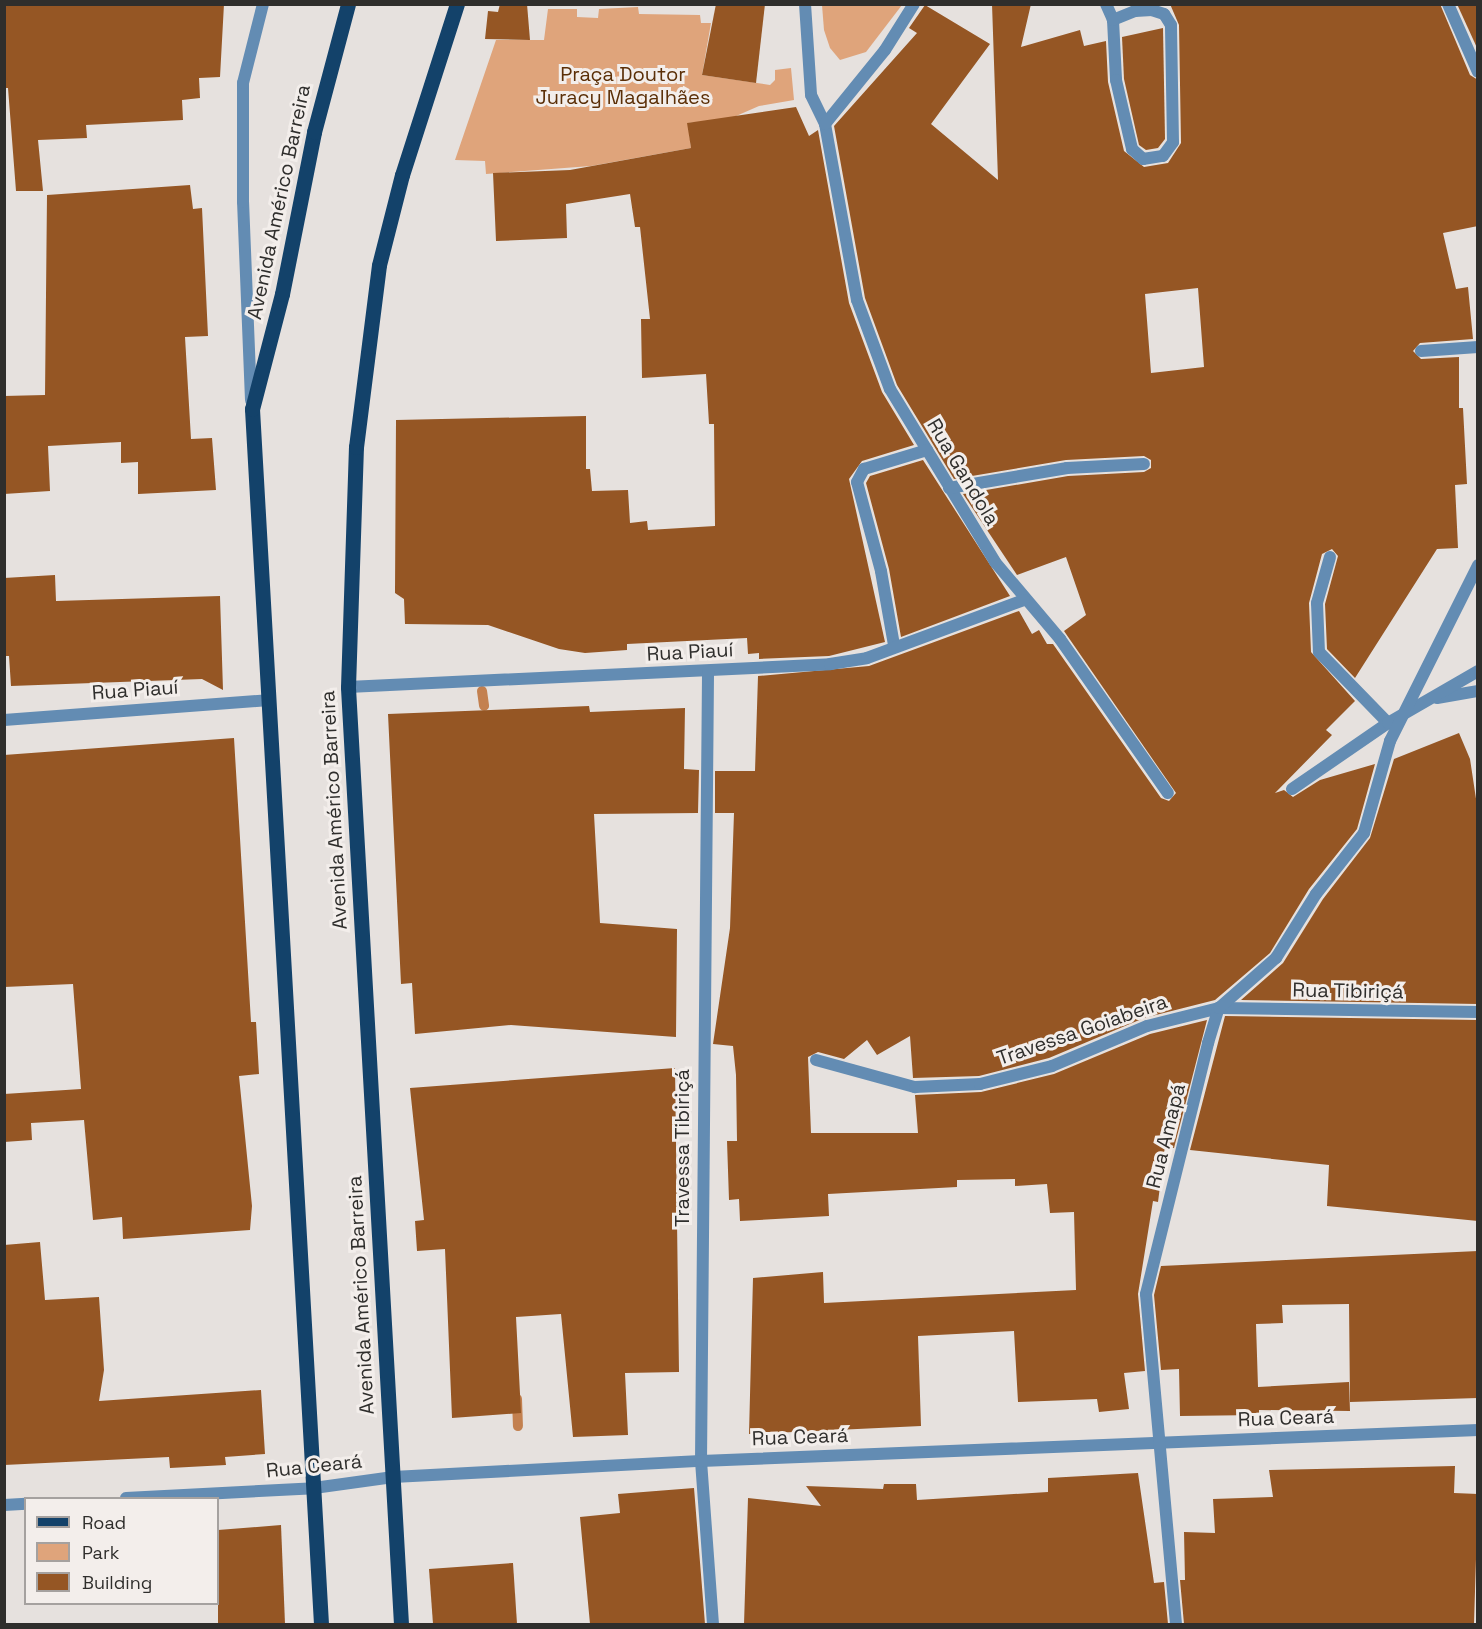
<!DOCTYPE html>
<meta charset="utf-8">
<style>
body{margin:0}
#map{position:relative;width:1482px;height:1629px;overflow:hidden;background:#e6e1de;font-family:"Space Grotesk",sans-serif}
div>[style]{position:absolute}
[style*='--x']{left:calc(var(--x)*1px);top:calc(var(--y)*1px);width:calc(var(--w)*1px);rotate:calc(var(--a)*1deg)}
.green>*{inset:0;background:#dfa47b}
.stream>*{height:10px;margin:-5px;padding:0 5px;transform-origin:5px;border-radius:5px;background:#c3804f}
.building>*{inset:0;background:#955624}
.lane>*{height:12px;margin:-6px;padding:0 6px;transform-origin:6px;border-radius:6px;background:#638cb3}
.street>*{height:12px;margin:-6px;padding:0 6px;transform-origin:6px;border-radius:6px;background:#638cb3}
.primary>*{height:15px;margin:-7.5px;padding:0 7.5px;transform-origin:7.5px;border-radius:7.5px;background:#13426a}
span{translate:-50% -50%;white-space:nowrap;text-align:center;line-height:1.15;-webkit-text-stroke:6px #f3eeeb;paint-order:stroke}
.park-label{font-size:20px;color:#5b2f07}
.street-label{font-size:20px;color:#2f2e2c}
.frame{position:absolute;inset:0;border:6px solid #2f2e2c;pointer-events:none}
.legend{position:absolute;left:24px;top:1497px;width:195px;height:108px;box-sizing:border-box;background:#f3eeeb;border:2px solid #a5a19f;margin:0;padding:8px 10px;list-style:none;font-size:18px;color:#2f2e2c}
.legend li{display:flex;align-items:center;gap:12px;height:30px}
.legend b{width:30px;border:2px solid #a5a19f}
</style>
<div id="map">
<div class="green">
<i style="clip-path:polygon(822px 5px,822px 4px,902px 5px,866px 52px,840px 60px,830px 48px,824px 30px)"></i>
<i style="clip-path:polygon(638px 7px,639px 14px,700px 15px,701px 23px,711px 23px,702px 75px,770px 85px,775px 80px,775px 70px,791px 68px,794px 100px,759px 106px,727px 120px,688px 123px,691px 148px,591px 166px,486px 174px,485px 161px,455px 160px,496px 40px,544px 40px,548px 9px,577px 9px,577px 17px,598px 18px,599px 9px)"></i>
</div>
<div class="stream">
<i style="--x:482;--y:691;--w:15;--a:82"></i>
<i style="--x:517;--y:1399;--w:27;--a:88"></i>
</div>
<div class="building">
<i style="clip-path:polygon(4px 4px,224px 4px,220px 77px,199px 78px,200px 98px,182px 100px,183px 120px,86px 125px,87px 138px,38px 140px,43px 191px,16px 191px,8px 88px,4px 88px)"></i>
<i style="clip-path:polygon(500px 4px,527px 4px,530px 40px,485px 39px,488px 11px,498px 12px)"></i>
<i style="clip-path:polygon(716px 4px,765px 4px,756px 83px,702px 75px)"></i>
<i style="clip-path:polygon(evenodd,992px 4px,1031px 4px,1021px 47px,1080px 30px,1084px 46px,1106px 41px,1108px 82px,1124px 151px,1144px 167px,1168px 163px,1181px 143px,1179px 25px,1170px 4px,1440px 4px,1470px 75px,1478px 80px,1478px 226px,1443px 233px,1456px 289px,1468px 287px,1473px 339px,1420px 343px,1413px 351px,1421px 359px,1459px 357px,1459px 408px,1463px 408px,1467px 484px,1455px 485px,1458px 548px,1437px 549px,1355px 678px,1327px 649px,1325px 604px,1338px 556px,1332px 549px,1322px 554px,1309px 603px,1311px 652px,1355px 701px,1326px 730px,1332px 735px,1275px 793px,1284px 790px,1293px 797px,1320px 780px,1375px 764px,1357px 829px,1309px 889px,1270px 953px,1215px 1000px,1144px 1018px,1049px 1058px,979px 1076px,913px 1078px,910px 1036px,877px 1055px,867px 1040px,844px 1059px,818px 1052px,808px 1057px,811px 1133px,918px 1133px,915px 1095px,981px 1092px,1054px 1074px,1150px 1034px,1207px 1020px,1174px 1148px,1165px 1147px,1158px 1202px,1153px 1201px,1138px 1294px,1145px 1371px,1124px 1373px,1129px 1409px,1099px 1412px,1097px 1399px,1018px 1402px,1014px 1331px,918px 1336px,921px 1426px,749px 1434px,753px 1278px,823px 1272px,824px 1303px,1076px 1290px,1074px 1212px,1050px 1213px,1047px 1184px,1015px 1186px,1015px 1179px,957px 1180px,957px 1187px,828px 1194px,829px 1216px,740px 1221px,739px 1199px,729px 1200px,727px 1141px,737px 1141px,736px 1075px,733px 1046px,713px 1044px,730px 928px,734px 813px,715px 813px,715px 771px,755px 771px,758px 676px,869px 666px,1019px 611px,1032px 634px,1039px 630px,1047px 644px,1053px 644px,1161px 798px,1169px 801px,1176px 793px,1064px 631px,1086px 615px,1066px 557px,1017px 575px,963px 494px,1068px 476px,1144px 472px,1151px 468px,1151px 460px,1144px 456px,1066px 460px,954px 479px,897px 385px,865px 298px,834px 126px,917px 33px,909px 28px,925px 5px,990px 44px,931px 124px,998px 180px,992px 4px,1198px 288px,1204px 367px,1151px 373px,1145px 294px,1198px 288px)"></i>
<i style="clip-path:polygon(1457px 4px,1478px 4px,1478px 50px)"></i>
<i style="clip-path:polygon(1163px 28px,1165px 139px,1158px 148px,1146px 150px,1139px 145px,1124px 79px,1122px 37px)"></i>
<i style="clip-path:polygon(796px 107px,809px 136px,818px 130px,849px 303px,882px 392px,914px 445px,862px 461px,849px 479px,885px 642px,829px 656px,759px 659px,759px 653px,748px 654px,747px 638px,627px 644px,627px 650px,585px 653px,559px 649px,488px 625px,405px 624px,404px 599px,395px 593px,396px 420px,586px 416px,586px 469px,590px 469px,592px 491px,628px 490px,630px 523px,647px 521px,648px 530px,715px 526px,714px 424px,709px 424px,706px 374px,642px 378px,641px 319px,650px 319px,640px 227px,635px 227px,630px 194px,566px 204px,567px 238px,496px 241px,493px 173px,570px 170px,691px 148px,687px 123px)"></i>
<i style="clip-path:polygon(190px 185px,193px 209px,202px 208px,208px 336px,185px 337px,191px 439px,212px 438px,216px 490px,138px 494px,138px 462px,121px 463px,121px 442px,48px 446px,50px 491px,4px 494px,4px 396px,45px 395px,47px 195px)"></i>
<i style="clip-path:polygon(923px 460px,1010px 596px,901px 637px,889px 569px,866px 483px,870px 476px)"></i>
<i style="clip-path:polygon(55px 575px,56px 601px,220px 596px,223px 690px,202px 679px,11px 686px,9px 656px,4px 656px,4px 578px)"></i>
<i style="clip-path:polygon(589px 706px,590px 712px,685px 708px,684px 769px,699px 770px,698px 813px,594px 814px,600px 923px,677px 929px,676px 1037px,511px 1025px,415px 1034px,412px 983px,401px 984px,388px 714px)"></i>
<i style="clip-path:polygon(1459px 733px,1470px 759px,1478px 812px,1478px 1004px,1241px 1000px,1283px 963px,1323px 899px,1370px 838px,1394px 759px)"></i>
<i style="clip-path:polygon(234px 738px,251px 1022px,256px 1022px,259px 1074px,239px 1076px,252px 1206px,250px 1230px,123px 1239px,122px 1217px,93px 1220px,84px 1120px,31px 1123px,32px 1140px,4px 1142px,4px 1094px,81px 1089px,73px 984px,4px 987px,4px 755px)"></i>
<i style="clip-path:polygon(1225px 1016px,1478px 1020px,1478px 1221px,1327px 1206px,1329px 1165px,1190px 1150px)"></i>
<i style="clip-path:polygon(675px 1068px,679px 1372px,625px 1373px,628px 1435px,573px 1437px,561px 1314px,516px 1317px,521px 1413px,452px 1418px,445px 1249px,417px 1251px,415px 1221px,424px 1220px,410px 1088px)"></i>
<i style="clip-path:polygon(40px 1242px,45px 1300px,99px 1297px,104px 1370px,99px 1401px,261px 1390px,265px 1454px,225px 1457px,226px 1465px,170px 1468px,169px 1457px,4px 1465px,4px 1245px)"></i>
<i style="clip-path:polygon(1478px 1251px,1478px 1398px,1350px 1402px,1349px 1304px,1282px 1305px,1283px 1323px,1256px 1324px,1258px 1387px,1349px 1382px,1350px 1411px,1259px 1410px,1259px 1415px,1180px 1416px,1179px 1369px,1161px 1370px,1154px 1295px,1161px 1266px)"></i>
<i style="clip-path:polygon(1455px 1466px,1454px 1493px,1478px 1494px,1474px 1624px,1184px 1624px,1180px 1580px,1185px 1580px,1184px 1532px,1215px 1533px,1213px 1499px,1273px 1497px,1269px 1470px)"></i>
<i style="clip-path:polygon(1138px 1473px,1154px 1583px,1164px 1582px,1168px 1624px,744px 1624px,748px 1498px,821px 1506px,806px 1486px,883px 1489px,884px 1484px,916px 1484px,917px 1500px,1048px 1492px,1048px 1478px)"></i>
<i style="clip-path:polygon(694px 1488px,705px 1624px,590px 1624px,580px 1517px,620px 1513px,618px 1494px)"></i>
<i style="clip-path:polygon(281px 1525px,285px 1624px,218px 1624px,218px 1530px)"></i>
<i style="clip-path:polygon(513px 1563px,517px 1624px,433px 1624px,429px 1569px)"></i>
</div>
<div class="lane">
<i style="--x:1330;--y:557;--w:48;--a:105.8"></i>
<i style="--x:1317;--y:603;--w:49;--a:87.7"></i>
<i style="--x:1319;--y:652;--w:99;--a:45.8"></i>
<i style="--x:816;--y:1060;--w:103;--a:15.3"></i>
<i style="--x:915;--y:1087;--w:65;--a:-2.6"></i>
<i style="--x:980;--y:1084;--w:74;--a:-14"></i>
<i style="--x:1052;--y:1066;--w:103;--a:-22.8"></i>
<i style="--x:1147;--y:1026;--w:74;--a:-14"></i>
<i style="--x:701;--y:1461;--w:163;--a:85.8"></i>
</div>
<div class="street">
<i style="--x:805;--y:4;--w:91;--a:86.2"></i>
<i style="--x:811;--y:95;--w:32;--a:64"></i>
<i style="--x:825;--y:124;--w:179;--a:79.7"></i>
<i style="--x:857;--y:300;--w:95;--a:69.7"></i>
<i style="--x:890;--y:389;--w:202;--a:58.7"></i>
<i style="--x:995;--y:562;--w:101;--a:49.8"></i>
<i style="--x:1060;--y:639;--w:188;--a:55"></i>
<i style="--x:1106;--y:4;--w:17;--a:66"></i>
<i style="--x:1113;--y:20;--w:60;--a:87.1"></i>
<i style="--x:1116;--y:80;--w:71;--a:76.9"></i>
<i style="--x:1132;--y:149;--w:15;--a:42"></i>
<i style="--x:1143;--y:159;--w:20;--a:-9"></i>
<i style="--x:1163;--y:156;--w:17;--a:-54"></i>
<i style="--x:1173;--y:142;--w:117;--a:-91"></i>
<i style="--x:1171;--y:25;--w:13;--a:-122"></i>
<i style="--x:1164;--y:14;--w:13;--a:-162"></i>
<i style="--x:1152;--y:10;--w:17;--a:177"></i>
<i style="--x:1135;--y:11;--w:24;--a:158"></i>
<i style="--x:1448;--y:4;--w:74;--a:66.2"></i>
<i style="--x:825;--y:124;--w:95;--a:-51"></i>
<i style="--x:885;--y:50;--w:54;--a:-57.8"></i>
<i style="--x:1421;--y:351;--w:57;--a:-4"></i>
<i style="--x:251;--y:400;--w:198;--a:-92.3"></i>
<i style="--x:243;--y:202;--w:119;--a:-90"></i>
<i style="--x:243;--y:83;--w:81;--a:-75.8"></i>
<i style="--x:949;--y:488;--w:120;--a:-9.6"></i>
<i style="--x:1067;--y:468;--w:77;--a:-3"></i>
<i style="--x:894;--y:645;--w:75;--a:-100"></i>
<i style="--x:881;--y:571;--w:92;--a:-105.1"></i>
<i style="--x:857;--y:482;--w:15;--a:-62"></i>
<i style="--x:864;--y:469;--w:66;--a:-16.8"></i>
<i style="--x:348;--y:687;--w:483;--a:-2.7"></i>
<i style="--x:830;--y:664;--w:37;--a:-9"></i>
<i style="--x:867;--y:658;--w:167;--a:-20.3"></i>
<i style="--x:1437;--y:698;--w:42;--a:-9.7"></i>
<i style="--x:4;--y:720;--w:265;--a:-4.3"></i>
<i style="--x:1292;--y:789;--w:116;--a:-34.5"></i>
<i style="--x:1388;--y:723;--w:104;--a:-30"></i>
<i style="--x:1221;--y:1008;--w:257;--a:0.9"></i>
<i style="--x:701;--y:1461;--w:790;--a:-89.49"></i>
<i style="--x:126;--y:1498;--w:188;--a:-3"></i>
<i style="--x:314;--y:1488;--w:80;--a:-7.9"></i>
<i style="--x:393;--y:1477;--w:308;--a:-3"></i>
<i style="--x:701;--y:1461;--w:778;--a:-2.28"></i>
<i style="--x:4;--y:1505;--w:22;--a:-3"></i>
<i style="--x:1176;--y:1624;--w:331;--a:-95.2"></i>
<i style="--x:1146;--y:1294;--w:259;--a:-76.1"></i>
<i style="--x:1208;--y:1043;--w:37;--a:-73"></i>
<i style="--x:1219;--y:1008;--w:76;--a:-41.3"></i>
<i style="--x:1276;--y:958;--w:75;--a:-58"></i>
<i style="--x:1316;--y:894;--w:78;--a:-51.8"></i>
<i style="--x:1364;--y:833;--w:96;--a:-74.2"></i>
<i style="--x:1390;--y:741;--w:197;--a:-63.4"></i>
</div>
<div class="primary">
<i style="--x:321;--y:1624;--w:1217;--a:-93.25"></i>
<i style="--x:252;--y:409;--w:119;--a:-75.4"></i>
<i style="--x:282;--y:294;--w:165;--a:-78.8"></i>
<i style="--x:314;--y:132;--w:132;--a:-75.1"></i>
<i style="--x:401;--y:1624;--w:938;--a:-93.24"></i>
<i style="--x:348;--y:687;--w:240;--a:-88.1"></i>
<i style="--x:356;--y:447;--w:183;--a:-82.8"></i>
<i style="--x:379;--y:265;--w:93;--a:-75.7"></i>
<i style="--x:402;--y:175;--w:180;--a:-72.2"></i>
</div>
<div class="park-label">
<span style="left:623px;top:86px">Praça Doutor<br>Juracy Magalhães</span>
</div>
<div class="street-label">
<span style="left:279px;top:202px;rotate:-78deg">Avenida Américo Barreira</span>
<span style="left:963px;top:472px;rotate:59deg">Rua Gandola</span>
<span style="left:690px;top:652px;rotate:-3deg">Rua Piauí</span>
<span style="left:135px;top:690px;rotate:-4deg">Rua Piauí</span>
<span style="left:334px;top:810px;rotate:-93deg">Avenida Américo Barreira</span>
<span style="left:1348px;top:991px;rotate:1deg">Rua Tibiriçá</span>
<span style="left:1082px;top:1030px;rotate:-19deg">Travessa Goiabeira</span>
<span style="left:1166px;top:1136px;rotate:-76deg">Rua Amapá</span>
<span style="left:682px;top:1148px;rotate:-90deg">Travessa Tibiriçá</span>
<span style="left:361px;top:1295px;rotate:-93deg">Avenida Américo Barreira</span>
<span style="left:1286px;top:1418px;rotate:-2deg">Rua Ceará</span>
<span style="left:800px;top:1437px;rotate:-2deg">Rua Ceará</span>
<span style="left:314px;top:1466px;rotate:-6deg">Rua Ceará</span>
</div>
<div class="frame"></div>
<ul class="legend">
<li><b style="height:8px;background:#13426a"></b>Road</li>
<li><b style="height:16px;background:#dfa47b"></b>Park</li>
<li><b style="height:16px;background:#955624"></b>Building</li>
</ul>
</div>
